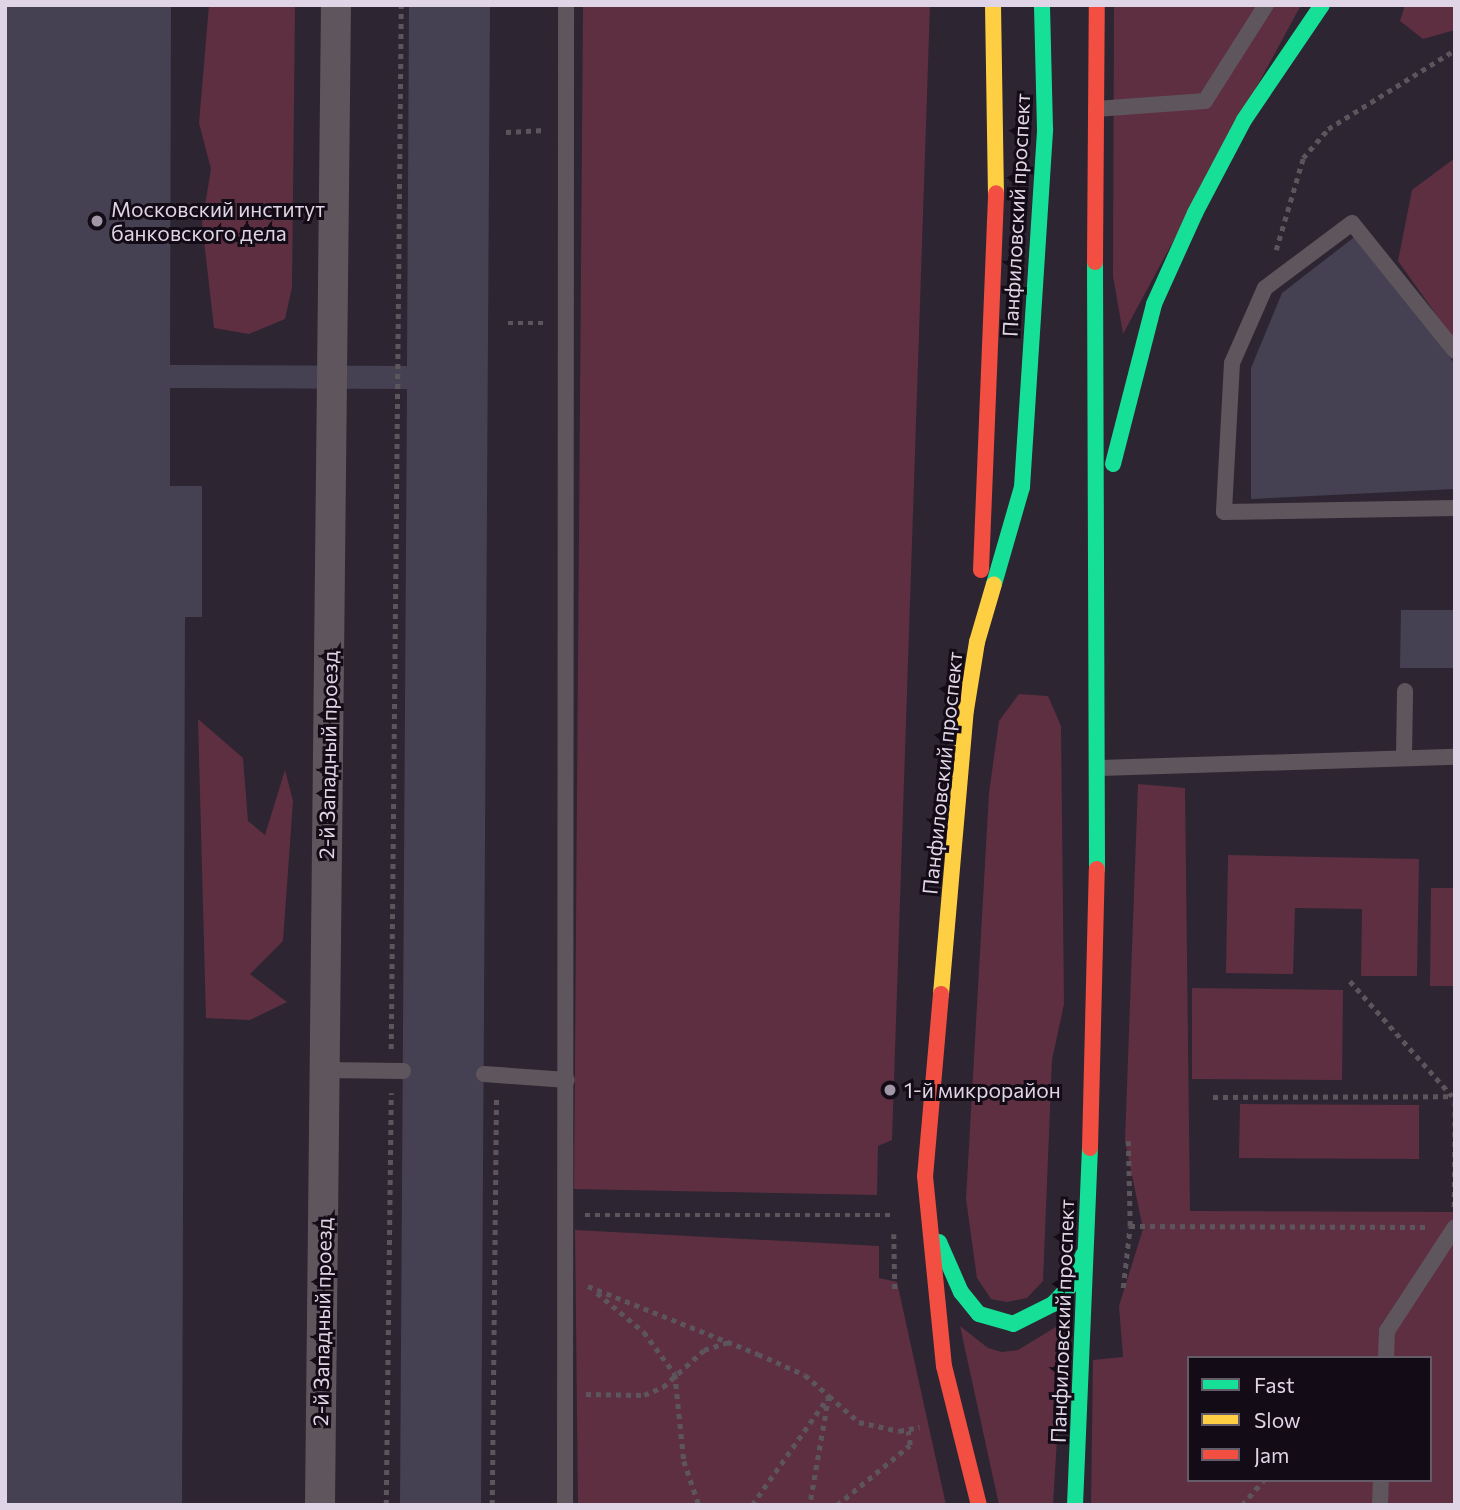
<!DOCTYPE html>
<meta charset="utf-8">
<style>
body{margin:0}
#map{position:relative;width:1460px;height:1510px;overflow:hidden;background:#2d2531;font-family:Commissioner,sans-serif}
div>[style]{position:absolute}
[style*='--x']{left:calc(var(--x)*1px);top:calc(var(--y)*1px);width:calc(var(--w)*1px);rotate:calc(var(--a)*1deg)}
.green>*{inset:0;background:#5e2f41}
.building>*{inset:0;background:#464053}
.path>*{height:4.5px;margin-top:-2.25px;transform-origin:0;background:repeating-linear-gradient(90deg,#5d555c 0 5px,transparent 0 10px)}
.lane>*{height:16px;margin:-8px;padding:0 8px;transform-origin:8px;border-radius:8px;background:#5f555d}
.street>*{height:30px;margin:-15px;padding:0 15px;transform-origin:15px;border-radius:15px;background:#5f555d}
.fast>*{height:16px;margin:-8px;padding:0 8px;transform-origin:8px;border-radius:8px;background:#16e098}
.slow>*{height:16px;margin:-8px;padding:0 8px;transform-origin:8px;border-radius:8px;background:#ffcf43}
.jam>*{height:16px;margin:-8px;padding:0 8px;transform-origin:8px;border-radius:8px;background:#f24e42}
.dots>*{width:19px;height:19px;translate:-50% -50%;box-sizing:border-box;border:4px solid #130c17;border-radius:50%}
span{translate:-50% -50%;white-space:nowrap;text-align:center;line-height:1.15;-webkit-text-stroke:6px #130c17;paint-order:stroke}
.poi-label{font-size:21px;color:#dfd5e6}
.left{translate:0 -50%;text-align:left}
.street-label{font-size:21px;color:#dfd5e6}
.frame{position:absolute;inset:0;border:7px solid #dfd5e6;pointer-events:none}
.legend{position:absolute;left:1187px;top:1356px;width:245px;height:126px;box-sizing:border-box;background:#130c17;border:2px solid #655c6a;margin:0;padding:9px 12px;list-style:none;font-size:21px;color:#dfd5e6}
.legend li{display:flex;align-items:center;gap:14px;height:35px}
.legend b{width:35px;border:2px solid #655c6a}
</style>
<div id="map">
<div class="green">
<i style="clip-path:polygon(209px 5px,295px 5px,292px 287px,285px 319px,249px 334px,214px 328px,202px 223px,211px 169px,199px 123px)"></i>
<i style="clip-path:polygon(583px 5px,930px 5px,892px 1140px,878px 1146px,877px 1195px,574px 1189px)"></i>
<i style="clip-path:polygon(1114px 5px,1301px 5px,1123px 334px,1113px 276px)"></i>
<i style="clip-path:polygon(1405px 5px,1455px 5px,1455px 30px,1423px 39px,1400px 21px)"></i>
<i style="clip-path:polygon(1455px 158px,1455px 341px,1398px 261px,1412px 190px)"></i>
<i style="clip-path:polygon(1019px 694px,1048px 696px,1061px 726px,1064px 1004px,1052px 1060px,1043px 1281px,1027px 1298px,1007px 1302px,991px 1299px,977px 1278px,966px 1199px,989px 793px,999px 721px)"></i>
<i style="clip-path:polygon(198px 719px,243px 758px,248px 821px,265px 835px,285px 770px,293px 801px,283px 941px,250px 974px,287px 1002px,250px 1020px,206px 1018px)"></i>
<i style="clip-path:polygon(evenodd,1138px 784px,1185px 788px,1190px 1211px,1455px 1212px,1455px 1505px,1091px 1505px,1093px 1360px,1123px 1357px,1119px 1306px,1143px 1229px,1125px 1141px,1138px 784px,1189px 1358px,1430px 1358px,1430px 1480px,1189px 1480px,1189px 1358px)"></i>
<i style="clip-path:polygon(1228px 855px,1419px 859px,1417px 976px,1361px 976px,1362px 909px,1295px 908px,1293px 974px,1226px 973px)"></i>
<i style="clip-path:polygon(1431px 888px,1455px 888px,1455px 986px,1430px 986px)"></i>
<i style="clip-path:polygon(1192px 988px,1343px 990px,1342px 1080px,1192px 1079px)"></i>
<i style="clip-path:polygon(1240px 1104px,1419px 1105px,1419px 1159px,1239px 1158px)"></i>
<i style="clip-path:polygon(575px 1230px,879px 1246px,879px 1278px,897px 1282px,946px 1505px,578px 1505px)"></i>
<i style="clip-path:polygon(1064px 1322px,1053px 1505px,999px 1505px,960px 1326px,988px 1348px,1002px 1352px,1018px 1350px)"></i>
</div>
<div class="building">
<i style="clip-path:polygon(5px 5px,171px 5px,170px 365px,407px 366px,409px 5px,490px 5px,481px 1505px,400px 1505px,407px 389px,170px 388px,170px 486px,202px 486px,202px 617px,185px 617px,182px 1505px,5px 1505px)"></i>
<i style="clip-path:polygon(1357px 235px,1455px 364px,1455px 489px,1251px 499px,1251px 368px,1282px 293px)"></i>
<i style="clip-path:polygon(1401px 610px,1455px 610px,1455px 668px,1400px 668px)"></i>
</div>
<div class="path">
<i style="--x:506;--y:132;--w:38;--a:-3"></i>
<i style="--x:1276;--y:250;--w:96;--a:-73.6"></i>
<i style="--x:1303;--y:158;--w:38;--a:-49"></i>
<i style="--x:1328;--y:129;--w:150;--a:-31.9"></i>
<i style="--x:508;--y:323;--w:37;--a:0"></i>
<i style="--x:1350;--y:981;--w:154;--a:48.4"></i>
<i style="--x:391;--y:1049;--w:1044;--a:-89.45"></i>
<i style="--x:1213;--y:1097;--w:240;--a:-0.2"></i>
<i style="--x:1454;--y:1207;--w:113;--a:-89.5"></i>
<i style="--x:585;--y:1215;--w:310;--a:0"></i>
<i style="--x:1130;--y:1226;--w:300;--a:0.2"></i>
<i style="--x:894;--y:1234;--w:58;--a:89"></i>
<i style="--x:588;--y:1286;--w:183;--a:21.8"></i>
<i style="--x:758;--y:1354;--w:51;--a:24.1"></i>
<i style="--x:805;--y:1375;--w:32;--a:41"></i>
<i style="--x:829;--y:1396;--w:111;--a:99.9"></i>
<i style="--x:1123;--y:1288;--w:62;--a:-83.6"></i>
<i style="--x:1130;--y:1226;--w:85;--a:-91.3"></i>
<i style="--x:597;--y:1293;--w:61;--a:39.7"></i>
<i style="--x:644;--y:1332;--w:52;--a:53.6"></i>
<i style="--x:675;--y:1374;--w:87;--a:84.1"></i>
<i style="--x:684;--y:1461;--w:46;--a:71.2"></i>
<i style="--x:586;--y:1394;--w:58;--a:1"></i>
<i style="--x:644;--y:1395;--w:21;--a:-23"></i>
<i style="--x:663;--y:1387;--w:55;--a:-42.1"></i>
<i style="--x:704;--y:1350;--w:25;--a:-18"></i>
<i style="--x:386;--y:1505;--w:412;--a:-89.3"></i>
<i style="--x:492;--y:1505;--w:408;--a:-89.4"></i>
<i style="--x:752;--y:1505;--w:133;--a:-54.8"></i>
<i style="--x:829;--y:1396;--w:40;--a:41"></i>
<i style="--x:859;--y:1422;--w:41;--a:12.7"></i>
<i style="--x:899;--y:1431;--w:21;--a:-11"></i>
<i style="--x:837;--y:1505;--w:94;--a:-39.4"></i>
<i style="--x:910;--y:1445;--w:14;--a:-98"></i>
<i style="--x:1242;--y:1505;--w:33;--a:-49"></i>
</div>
<div class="lane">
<i style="--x:1096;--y:109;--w:109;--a:-4.2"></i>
<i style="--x:1205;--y:101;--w:114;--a:-57.6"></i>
<i style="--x:1455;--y:351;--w:164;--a:-128.8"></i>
<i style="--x:1352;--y:223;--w:109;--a:143.2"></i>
<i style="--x:1265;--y:288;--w:82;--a:113.7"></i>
<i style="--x:1232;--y:363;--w:149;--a:93.1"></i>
<i style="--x:1224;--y:512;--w:231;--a:-1"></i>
<i style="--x:1404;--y:757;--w:66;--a:-89.1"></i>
<i style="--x:1100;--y:768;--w:355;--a:-1.8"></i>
<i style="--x:325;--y:1070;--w:78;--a:0.7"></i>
<i style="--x:484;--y:1074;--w:83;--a:4.1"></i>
<i style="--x:1386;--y:1358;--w:27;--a:-88"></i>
<i style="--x:1387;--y:1331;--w:124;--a:-56.8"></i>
<i style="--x:565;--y:1505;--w:1500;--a:-89.96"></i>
<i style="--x:1380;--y:1505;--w:25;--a:-88"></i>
</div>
<div class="street">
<i style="--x:320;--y:1505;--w:1500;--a:-89.39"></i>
</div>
<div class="fast">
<i style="--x:1095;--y:262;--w:607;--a:89.81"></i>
<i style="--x:1113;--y:464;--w:165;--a:-75.6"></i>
<i style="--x:1154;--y:304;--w:100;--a:-65.7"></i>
<i style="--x:1195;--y:213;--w:105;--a:-62.2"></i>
<i style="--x:1244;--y:120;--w:139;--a:-55.9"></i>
<i style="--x:994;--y:584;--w:101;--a:-73.9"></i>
<i style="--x:1022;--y:487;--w:359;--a:-86.3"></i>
<i style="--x:1045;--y:129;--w:124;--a:-91.4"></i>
<i style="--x:939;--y:1242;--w:55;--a:66.3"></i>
<i style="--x:961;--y:1292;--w:28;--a:51"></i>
<i style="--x:979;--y:1314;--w:35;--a:16"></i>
<i style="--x:1013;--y:1324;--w:45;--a:-26.6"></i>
<i style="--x:1053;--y:1304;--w:23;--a:-47"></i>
<i style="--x:1069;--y:1287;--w:36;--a:-66"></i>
<i style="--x:1075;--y:1505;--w:357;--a:-87.6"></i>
</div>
<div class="slow">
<i style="--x:993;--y:5;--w:188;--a:89.1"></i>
<i style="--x:941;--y:994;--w:285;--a:-85"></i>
<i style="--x:966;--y:710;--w:69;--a:-80.8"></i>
<i style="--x:977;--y:642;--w:60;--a:-73.7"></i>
</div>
<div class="jam">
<i style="--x:1095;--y:262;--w:257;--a:-89.6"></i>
<i style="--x:981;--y:570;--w:377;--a:-87.7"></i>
<i style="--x:941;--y:994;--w:183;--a:95"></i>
<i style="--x:925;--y:1176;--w:191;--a:84.3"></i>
<i style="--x:944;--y:1366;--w:143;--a:75.9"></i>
<i style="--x:1090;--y:1148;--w:279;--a:-88.6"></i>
</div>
<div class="dots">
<i style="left:97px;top:221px;background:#a197a7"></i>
<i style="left:890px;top:1090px;background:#a197a7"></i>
</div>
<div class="poi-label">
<span class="left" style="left:111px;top:221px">Московский институт<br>банковского дела</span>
<span class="left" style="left:904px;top:1090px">1-й микрорайон</span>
</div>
<div class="street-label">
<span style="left:1016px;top:215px;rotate:-87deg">Панфиловский проспект</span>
<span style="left:328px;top:755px;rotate:-89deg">2-й Западный проезд</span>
<span style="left:942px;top:773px;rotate:-84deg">Панфиловский проспект</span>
<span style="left:1062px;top:1321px;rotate:-88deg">Панфиловский проспект</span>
<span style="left:322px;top:1322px;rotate:-89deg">2-й Западный проезд</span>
</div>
<div class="frame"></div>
<ul class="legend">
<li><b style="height:9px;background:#16e098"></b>Fast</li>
<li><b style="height:9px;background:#ffcf43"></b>Slow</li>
<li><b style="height:9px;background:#f24e42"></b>Jam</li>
</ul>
</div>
